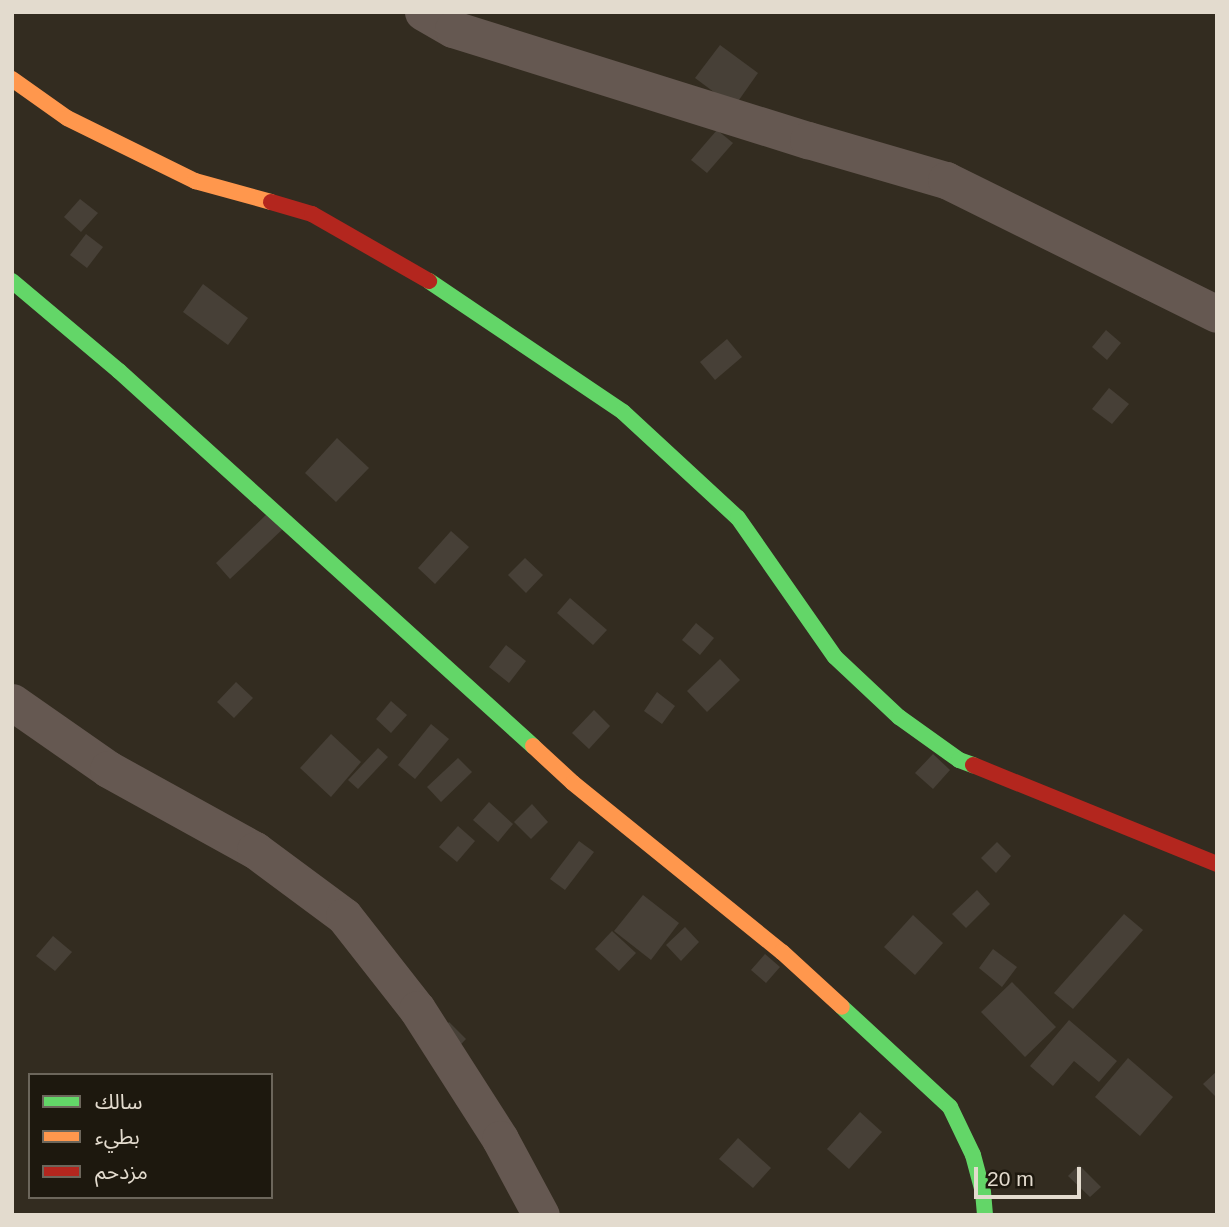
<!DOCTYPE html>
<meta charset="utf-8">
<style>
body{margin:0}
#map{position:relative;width:1229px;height:1227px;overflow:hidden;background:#332c20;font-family:Arial,"Noto Sans Arabic",sans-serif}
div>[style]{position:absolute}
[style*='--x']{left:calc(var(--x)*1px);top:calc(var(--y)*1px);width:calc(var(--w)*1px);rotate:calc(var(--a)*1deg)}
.building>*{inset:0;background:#474037}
.street>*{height:37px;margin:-18.5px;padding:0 18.5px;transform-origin:18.5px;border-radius:18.5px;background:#655851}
.fast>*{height:16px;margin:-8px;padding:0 8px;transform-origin:8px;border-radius:8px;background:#63d668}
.slow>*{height:16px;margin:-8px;padding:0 8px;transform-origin:8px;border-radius:8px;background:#ff974d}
.jam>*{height:16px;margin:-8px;padding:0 8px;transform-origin:8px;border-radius:8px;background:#b3261e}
span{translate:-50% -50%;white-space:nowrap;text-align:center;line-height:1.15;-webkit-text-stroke:5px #1d180e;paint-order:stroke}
.frame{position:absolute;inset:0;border:14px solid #e3dbce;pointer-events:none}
.legend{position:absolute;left:28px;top:1073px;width:245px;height:126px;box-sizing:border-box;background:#1d180e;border:2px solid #6c665b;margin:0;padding:9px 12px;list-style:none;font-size:21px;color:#e3dbce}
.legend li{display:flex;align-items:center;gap:14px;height:35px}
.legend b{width:35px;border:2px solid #6c665b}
.scale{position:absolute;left:974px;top:1167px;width:107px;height:32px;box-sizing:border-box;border:4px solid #e3dbce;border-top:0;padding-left:9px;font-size:21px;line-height:24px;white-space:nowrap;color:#e3dbce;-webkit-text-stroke:5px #1d180e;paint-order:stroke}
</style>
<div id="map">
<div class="building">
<i style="clip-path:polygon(720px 45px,758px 73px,734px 107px,695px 78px)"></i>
<i style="clip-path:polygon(717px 130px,733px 143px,707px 173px,691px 160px)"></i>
<i style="clip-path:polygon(80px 199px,98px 213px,81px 232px,64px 217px)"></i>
<i style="clip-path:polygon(86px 234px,103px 247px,87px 268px,70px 255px)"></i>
<i style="clip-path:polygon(203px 284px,248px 318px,228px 345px,183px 312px)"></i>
<i style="clip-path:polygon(1106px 330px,1121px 343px,1107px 360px,1092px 347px)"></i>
<i style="clip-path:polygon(727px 339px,742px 357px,715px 380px,700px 362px)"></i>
<i style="clip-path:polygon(1109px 388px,1129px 404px,1112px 424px,1092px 409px)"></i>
<i style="clip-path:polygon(337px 438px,369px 468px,336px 502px,305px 473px)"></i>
<i style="clip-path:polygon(270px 511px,285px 527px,230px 579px,216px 563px)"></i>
<i style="clip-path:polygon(451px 531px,469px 547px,435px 584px,418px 568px)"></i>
<i style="clip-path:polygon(525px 558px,543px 575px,526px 593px,508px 575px)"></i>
<i style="clip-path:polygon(570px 598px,607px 630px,593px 645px,557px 613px)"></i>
<i style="clip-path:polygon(696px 623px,714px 638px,700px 655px,682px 640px)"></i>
<i style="clip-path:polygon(506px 645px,526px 661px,509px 683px,489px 667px)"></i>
<i style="clip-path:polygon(720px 659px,740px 680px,707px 712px,687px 691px)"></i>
<i style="clip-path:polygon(236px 682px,253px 698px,234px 718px,217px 702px)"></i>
<i style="clip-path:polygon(657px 692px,675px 706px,662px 724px,644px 711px)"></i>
<i style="clip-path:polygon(391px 701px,407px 715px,391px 733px,376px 719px)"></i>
<i style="clip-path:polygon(594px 710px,610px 726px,589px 749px,572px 733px)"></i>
<i style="clip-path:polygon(431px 724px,449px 739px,415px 779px,398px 765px)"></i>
<i style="clip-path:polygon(331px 734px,361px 762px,331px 797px,300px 768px)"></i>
<i style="clip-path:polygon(378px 748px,388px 757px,358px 789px,348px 780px)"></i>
<i style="clip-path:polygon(933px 754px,950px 770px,933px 789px,915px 773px)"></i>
<i style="clip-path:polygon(458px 758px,472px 772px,441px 802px,427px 787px)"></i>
<i style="clip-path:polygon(489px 802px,513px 824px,498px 842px,473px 820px)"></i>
<i style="clip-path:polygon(532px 804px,548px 822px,531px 839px,514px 822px)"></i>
<i style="clip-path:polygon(458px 826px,475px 841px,457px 862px,439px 847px)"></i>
<i style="clip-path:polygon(579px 841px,594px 852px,565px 890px,550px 879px)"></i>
<i style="clip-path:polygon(997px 842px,1011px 856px,996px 873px,981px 858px)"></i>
<i style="clip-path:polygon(977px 890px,990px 904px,966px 928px,952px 914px)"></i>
<i style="clip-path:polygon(643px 895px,679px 923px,651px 960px,614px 931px)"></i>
<i style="clip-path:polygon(1124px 914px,1143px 930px,1073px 1009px,1054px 993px)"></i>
<i style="clip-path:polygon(913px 915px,943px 943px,915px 975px,884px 947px)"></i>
<i style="clip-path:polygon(685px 927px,699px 942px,681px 961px,666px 945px)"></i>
<i style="clip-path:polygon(612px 931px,636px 953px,619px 971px,595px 949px)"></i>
<i style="clip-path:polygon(53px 936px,72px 952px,55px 971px,36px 956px)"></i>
<i style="clip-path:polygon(993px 949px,1017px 967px,1002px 987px,979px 968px)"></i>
<i style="clip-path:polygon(765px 954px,780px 967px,766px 983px,751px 970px)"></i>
<i style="clip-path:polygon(1012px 982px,1056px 1027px,1025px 1057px,981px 1012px)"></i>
<i style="clip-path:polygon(1069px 1020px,1117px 1061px,1099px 1082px,1074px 1061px,1053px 1086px,1030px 1066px)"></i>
<i style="clip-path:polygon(449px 1022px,466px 1039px,446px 1060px,429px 1043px)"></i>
<i style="clip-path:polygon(1128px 1058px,1173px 1097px,1140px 1136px,1095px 1097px)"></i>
<i style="clip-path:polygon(1217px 1071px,1217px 1098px,1203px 1084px)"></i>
<i style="clip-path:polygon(860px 1112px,882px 1132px,849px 1169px,827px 1149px)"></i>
<i style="clip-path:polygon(738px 1138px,771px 1168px,753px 1188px,719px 1159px)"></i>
<i style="clip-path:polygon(1079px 1165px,1101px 1187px,1090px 1197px,1068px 1176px)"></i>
</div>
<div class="street">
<i style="--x:423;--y:12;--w:34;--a:30"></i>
<i style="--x:453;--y:29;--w:372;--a:17.4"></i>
<i style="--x:808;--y:140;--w:144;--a:16.2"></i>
<i style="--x:946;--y:180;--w:302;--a:26.3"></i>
<i style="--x:12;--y:702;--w:117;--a:34.9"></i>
<i style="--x:108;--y:769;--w:168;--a:28.9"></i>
<i style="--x:255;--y:850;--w:111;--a:36.6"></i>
<i style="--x:344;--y:916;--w:118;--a:51.9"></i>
<i style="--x:417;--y:1009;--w:154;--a:57.4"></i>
<i style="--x:500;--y:1139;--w:86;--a:61.7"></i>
</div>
<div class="fast">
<i style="--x:12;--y:281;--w:140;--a:40.1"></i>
<i style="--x:119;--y:371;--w:559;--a:42.17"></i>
<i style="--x:429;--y:281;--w:234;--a:34"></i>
<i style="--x:623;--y:412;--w:156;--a:42.7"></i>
<i style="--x:738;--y:518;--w:169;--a:55.1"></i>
<i style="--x:835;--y:657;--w:88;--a:43.2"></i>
<i style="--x:899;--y:717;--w:74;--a:35.6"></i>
<i style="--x:959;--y:760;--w:15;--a:20"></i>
<i style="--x:842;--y:1007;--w:147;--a:42.8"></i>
<i style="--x:950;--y:1107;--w:53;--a:64.4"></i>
<i style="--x:973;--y:1155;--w:38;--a:75"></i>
<i style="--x:983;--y:1192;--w:23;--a:85"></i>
</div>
<div class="slow">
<i style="--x:12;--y:79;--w:67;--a:35.3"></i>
<i style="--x:67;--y:118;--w:143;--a:26.2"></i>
<i style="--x:195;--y:181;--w:79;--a:15.4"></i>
<i style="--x:533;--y:746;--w:54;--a:42.8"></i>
<i style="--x:573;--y:783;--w:269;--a:39"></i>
<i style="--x:782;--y:952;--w:81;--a:42.5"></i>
</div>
<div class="jam">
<i style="--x:271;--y:202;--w:43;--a:16.3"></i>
<i style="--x:312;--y:214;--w:135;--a:29.8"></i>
<i style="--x:973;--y:765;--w:263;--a:22.1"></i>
</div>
<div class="frame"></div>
<ul class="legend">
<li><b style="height:9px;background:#63d668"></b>سالك</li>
<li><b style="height:9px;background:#ff974d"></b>بطيء</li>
<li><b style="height:9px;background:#b3261e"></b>مزدحم</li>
</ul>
<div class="scale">20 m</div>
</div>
